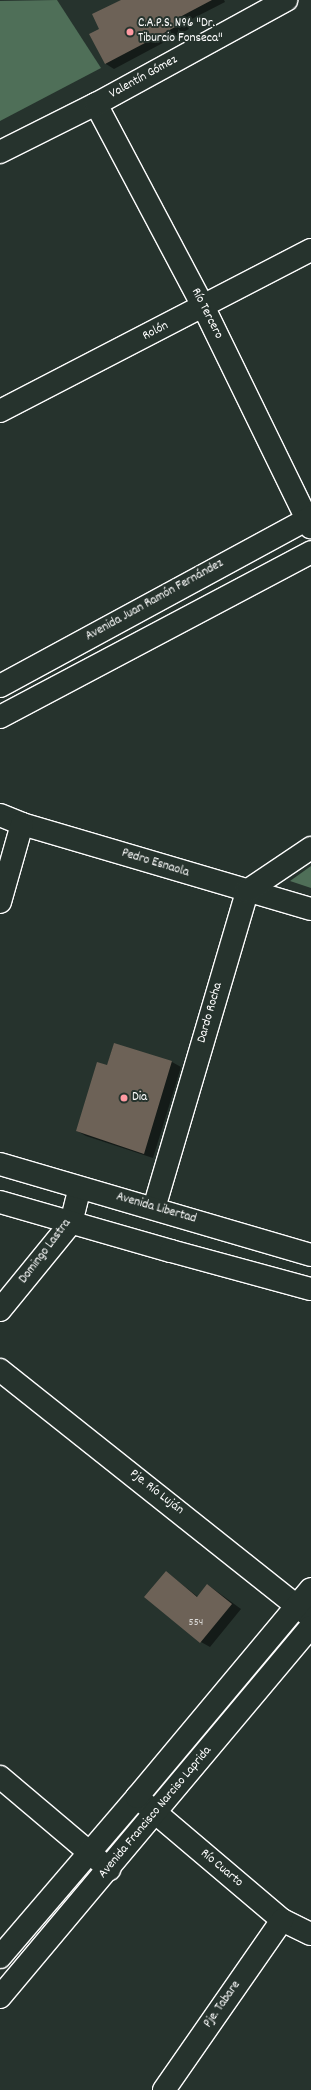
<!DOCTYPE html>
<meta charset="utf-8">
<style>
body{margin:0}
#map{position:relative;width:311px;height:2090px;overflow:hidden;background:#26332d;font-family:Dekko,sans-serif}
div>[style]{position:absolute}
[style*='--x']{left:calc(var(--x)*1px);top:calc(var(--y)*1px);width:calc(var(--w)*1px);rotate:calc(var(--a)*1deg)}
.green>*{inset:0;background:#4f6f58}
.shadow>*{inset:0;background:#0007}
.building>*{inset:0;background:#6d6257}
.roads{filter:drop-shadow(1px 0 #fff) drop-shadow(-1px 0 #fff) drop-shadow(0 1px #fff) drop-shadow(0 -1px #fff)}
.minor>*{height:22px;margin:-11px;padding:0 11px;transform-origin:11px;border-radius:11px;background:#26332d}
.secondary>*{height:22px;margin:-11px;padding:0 11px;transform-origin:11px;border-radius:11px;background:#26332d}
.primary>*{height:22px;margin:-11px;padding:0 11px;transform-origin:11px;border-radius:11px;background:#26332d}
.dots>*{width:11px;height:11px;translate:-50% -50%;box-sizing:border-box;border:2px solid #26332d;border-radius:50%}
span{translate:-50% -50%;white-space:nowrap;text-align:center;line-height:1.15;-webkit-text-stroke:4px #26332d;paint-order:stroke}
.number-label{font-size:11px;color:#dad8d5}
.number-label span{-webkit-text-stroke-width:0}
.poi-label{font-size:13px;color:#fff}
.left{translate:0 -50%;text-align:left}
.street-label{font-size:13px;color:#fff}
</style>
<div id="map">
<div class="green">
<i style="clip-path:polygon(57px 0,101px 68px,0 121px,0 1px)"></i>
<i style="clip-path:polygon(311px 866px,311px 888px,290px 881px)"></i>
</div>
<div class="shadow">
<i style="clip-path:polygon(123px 0,224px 0,225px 2px,186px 22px,189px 29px,114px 69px,106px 64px,90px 35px,101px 30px)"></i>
<i style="clip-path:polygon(114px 1044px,172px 1062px,181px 1067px,153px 1158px,86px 1136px,77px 1131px,107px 1066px)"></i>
<i style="clip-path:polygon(166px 1572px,198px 1597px,208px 1585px,241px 1609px,210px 1647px,201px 1642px,146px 1597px)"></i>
</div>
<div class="building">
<i style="clip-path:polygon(121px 0,212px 0,178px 18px,181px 24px,105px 64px,89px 34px,99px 29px,92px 14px)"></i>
<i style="clip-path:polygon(114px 1043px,172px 1061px,144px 1154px,76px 1131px,97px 1062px,107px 1065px)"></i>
<i style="clip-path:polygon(166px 1571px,197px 1597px,207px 1584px,232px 1604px,200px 1643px,144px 1597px)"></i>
</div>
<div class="roads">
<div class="minor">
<i style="--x:96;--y:104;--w:231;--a:62.1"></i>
<i style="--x:204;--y:308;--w:244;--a:64"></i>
<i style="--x:0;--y:152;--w:107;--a:-26.6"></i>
<i style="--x:96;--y:104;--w:217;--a:-28.7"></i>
<i style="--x:0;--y:411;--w:350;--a:-27.4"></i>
<i style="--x:0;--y:815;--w:24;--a:22"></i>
<i style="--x:22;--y:824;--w:301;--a:16.4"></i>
<i style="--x:0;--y:902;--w:81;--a:-74.2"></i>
<i style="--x:154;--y:1208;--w:330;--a:-73.6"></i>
<i style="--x:247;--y:891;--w:77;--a:-33.9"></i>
<i style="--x:0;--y:1310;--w:112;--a:-50.8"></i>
<i style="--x:71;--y:1223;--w:36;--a:-76"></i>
<i style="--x:0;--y:1370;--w:397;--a:38.5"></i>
<i style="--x:0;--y:1777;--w:143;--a:40.2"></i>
<i style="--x:137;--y:1797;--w:190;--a:40.3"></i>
<i style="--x:282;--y:1920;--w:32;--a:26"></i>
<i style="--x:164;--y:2090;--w:207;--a:-55.2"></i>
</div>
<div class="secondary">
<i style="--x:0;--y:686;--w:354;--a:-28.5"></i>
<i style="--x:0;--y:717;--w:352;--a:-27.9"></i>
<i style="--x:0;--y:1957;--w:211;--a:-49.4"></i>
<i style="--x:137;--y:1797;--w:271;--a:-50.1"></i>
<i style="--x:0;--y:1997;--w:483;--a:-50"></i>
</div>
<div class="primary">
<i style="--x:0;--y:1164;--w:324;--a:16.3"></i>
<i style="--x:0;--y:1202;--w:178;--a:16"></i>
<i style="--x:171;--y:1251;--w:145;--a:15.2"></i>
</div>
</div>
<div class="dots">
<i style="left:130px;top:32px;background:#ff9aa2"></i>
<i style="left:124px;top:1098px;background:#ff9aa2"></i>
</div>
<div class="number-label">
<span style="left:196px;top:1623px">554</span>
</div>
<div class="poi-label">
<span class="left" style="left:138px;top:32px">C.A.P.S. Nº6 "Dr.<br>Tiburcio Fonseca"</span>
<span class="left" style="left:132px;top:1098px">Dia</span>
</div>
<div class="street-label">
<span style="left:144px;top:78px;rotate:-29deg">Valentín Gómez</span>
<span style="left:206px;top:314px;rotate:63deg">Río Tercero</span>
<span style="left:156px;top:332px;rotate:-27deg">Rolón</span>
<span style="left:155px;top:601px;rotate:-29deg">Avenida Juan Ramón Fernández</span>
<span style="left:155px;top:864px;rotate:17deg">Pedro Esnaola</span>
<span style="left:211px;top:1013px;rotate:-74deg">Dardo Rocha</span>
<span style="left:156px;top:1209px;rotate:16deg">Avenida Libertad</span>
<span style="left:46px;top:1252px;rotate:-53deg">Domingo Lastra</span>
<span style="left:156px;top:1493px;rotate:38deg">Pje. Río Luján</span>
<span style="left:156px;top:1813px;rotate:-50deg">Avenida Francisco Narciso Laprida</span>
<span style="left:221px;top:1869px;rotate:40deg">Río Cuarto</span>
<span style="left:223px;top:2005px;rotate:-55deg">Pje. Tabare</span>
</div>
</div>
